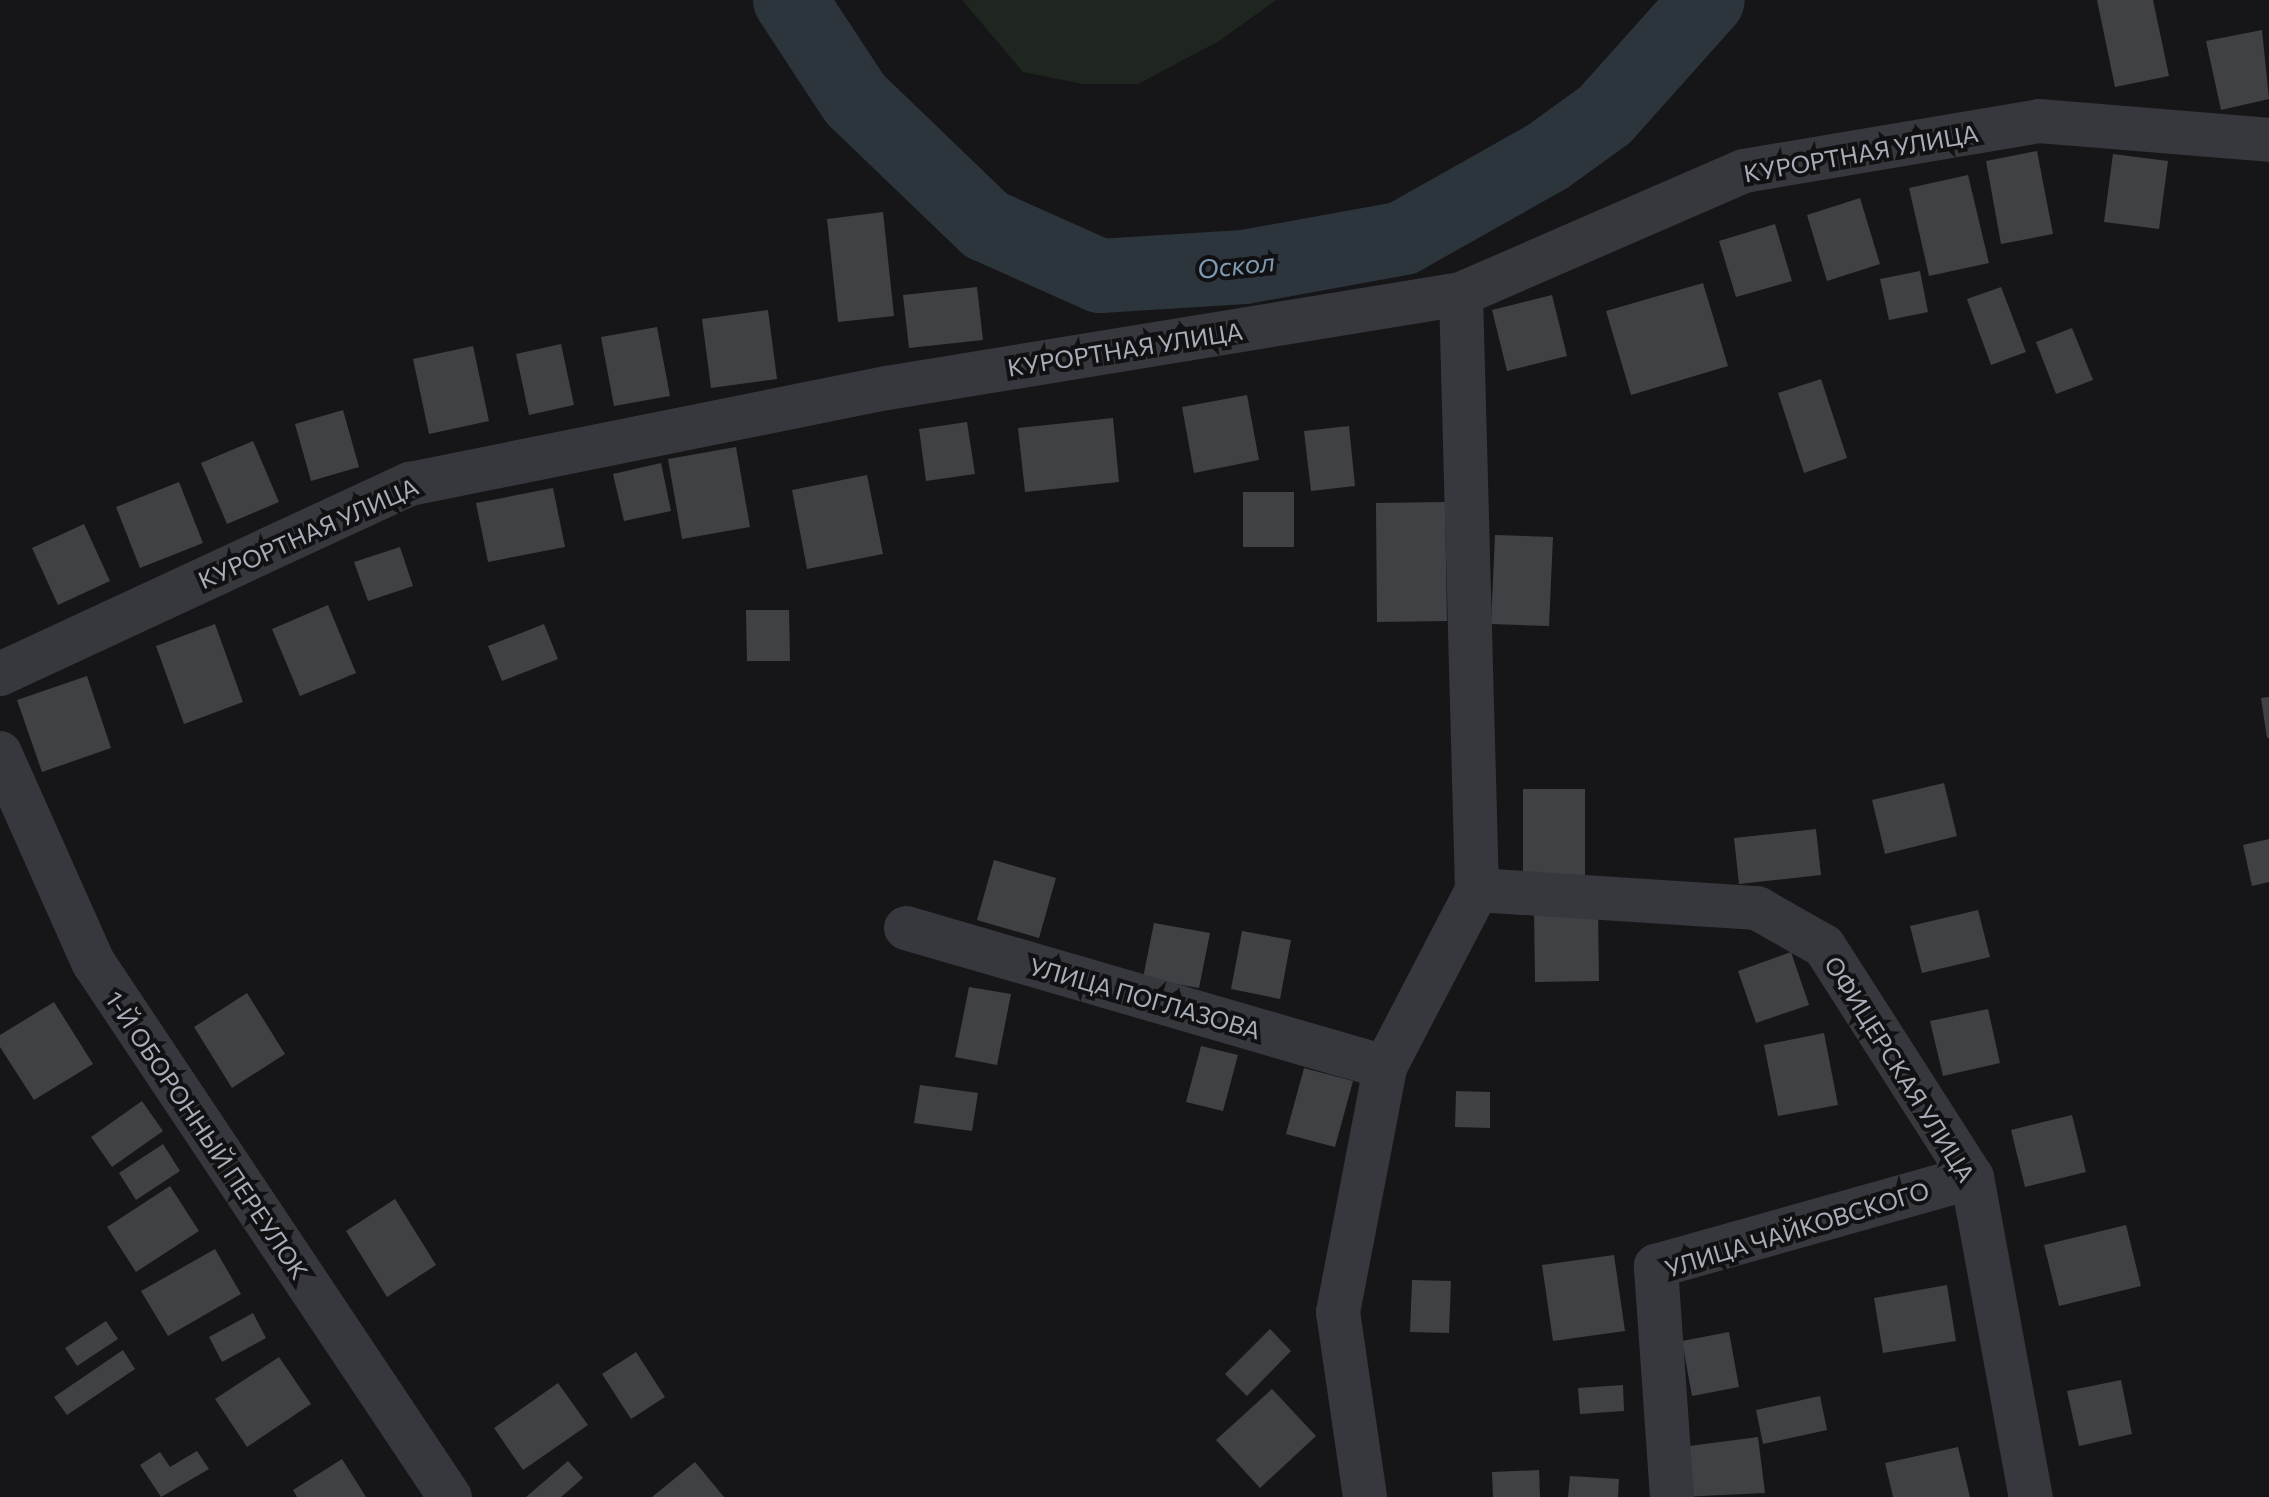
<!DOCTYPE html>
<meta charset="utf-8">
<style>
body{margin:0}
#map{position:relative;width:2269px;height:1497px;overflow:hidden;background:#161618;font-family:Commissioner,sans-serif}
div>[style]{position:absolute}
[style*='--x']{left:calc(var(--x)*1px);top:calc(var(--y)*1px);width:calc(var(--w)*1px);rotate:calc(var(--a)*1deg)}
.green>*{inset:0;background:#1e261f}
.river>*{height:74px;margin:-37px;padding:0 37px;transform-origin:37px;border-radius:37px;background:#2c353c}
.building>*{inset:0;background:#404145}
.minor>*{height:44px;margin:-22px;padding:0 22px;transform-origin:22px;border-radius:22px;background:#37383d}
span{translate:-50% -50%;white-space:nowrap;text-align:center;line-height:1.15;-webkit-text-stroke:8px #111113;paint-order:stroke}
.street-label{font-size:24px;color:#a8adb8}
.water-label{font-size:26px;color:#7f9bb3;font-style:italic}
</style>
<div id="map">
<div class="green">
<i style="clip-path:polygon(962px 0,1276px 0,1219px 41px,1138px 84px,1083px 84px,1023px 72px)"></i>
</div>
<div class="river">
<i style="--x:790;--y:0;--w:118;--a:56.7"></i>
<i style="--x:855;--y:99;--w:182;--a:43.9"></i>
<i style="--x:986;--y:225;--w:125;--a:24.1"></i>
<i style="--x:1100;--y:276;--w:144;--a:-3.6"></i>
<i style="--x:1244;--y:267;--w:162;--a:-10.3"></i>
<i style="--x:1403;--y:238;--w:165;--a:-29.4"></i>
<i style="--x:1547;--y:157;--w:72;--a:-35.9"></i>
<i style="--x:1605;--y:115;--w:154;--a:-48.2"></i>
</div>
<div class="building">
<i style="clip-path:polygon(2097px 0,2153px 0,2169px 76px,2115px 87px)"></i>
<i style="clip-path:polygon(2262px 30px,2269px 99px,2221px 110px,2206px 41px)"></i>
<i style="clip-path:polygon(2037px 151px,2053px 234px,2001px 244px,1986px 161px)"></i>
<i style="clip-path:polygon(2113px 154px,2168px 161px,2159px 229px,2104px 222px)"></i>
<i style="clip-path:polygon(1968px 175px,1989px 263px,1929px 276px,1909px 188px)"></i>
<i style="clip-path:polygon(1860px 198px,1880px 264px,1827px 281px,1807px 215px)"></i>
<i style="clip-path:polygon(883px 212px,894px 316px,838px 322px,827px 219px)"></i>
<i style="clip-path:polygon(1775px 224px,1792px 281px,1736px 297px,1719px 241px)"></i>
<i style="clip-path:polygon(1920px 271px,1928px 312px,1889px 320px,1880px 279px)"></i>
<i style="clip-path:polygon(1703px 283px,1728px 366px,1631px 395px,1606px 311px)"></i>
<i style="clip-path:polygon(977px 287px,983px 340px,909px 348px,903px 295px)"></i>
<i style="clip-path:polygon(2001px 287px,2026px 352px,1991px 365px,1967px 299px)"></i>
<i style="clip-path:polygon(1552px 295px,1567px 356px,1507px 371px,1492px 310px)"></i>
<i style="clip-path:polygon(768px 310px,777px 379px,711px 388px,702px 319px)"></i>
<i style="clip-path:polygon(657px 327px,670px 396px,614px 406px,601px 337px)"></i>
<i style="clip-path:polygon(2072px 328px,2093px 380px,2056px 394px,2036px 342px)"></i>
<i style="clip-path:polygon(561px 344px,574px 405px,529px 415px,516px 354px)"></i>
<i style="clip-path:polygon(473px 346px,489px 421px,429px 434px,413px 359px)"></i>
<i style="clip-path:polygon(1821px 379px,1847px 458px,1804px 473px,1778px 393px)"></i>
<i style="clip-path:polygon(1247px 395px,1259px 460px,1194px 473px,1182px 407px)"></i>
<i style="clip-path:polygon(343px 410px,359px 467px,311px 481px,295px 424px)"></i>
<i style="clip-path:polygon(1113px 418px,1119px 482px,1025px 492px,1018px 428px)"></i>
<i style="clip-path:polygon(967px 422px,975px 474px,926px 481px,919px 429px)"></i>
<i style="clip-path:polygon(1349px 426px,1355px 486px,1311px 491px,1304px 431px)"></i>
<i style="clip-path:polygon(253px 441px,279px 502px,227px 524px,201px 463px)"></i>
<i style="clip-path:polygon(736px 447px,750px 527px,682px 539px,668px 459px)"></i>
<i style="clip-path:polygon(661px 463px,671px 511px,624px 521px,613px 474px)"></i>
<i style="clip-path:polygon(867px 475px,883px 554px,807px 569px,792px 490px)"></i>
<i style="clip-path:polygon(179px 482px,203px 543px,140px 568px,116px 507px)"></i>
<i style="clip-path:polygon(553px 488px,565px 547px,488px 562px,476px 503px)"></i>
<i style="clip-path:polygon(1243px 492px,1294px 492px,1294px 547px,1243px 547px)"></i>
<i style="clip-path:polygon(1445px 502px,1447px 621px,1377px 622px,1376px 503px)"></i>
<i style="clip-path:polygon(84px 524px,110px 581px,58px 605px,32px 548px)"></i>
<i style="clip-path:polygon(1495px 535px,1553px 537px,1549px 626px,1491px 624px)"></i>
<i style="clip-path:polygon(400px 547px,413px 586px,368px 601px,354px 562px)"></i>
<i style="clip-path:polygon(328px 605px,356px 673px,300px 696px,272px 629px)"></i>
<i style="clip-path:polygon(746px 610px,789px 610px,790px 661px,747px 661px)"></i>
<i style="clip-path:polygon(215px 624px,243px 702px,184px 724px,156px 646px)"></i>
<i style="clip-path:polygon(544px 624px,558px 659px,502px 681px,488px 646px)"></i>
<i style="clip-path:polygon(87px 676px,111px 748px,42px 772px,17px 700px)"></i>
<i style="clip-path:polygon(2269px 697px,2269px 738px,2267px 738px,2261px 698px)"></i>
<i style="clip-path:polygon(1944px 783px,1957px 836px,1885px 854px,1872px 800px)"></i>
<i style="clip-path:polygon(1523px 789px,1585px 789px,1585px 877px,1523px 876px)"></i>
<i style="clip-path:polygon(1816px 829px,1821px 875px,1739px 884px,1734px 838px)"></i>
<i style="clip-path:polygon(2269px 839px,2269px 882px,2252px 886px,2243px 845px)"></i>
<i style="clip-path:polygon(994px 860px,1056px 878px,1039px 938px,977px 920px)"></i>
<i style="clip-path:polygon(1598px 909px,1599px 981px,1535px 982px,1534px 910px)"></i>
<i style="clip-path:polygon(1978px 910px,1990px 957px,1922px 973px,1910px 926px)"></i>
<i style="clip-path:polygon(1154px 923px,1210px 933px,1199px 988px,1143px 978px)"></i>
<i style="clip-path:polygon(1242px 931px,1291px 940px,1280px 999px,1231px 989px)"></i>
<i style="clip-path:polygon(1791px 952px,1809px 1005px,1756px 1023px,1738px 971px)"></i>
<i style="clip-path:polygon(969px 987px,1011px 994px,997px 1065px,955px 1057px)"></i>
<i style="clip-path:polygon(247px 993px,285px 1054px,232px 1088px,194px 1027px)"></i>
<i style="clip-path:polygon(54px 1002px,93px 1064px,34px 1100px,0 1047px,0 1035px)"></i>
<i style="clip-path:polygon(1988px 1009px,2000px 1063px,1943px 1076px,1930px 1021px)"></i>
<i style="clip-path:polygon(1824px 1033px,1838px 1105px,1778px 1116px,1764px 1045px)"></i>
<i style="clip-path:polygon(1201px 1046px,1238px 1055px,1223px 1111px,1186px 1102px)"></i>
<i style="clip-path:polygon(1304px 1068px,1353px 1081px,1335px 1147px,1286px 1134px)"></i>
<i style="clip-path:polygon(920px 1085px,978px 1093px,972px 1131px,914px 1123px)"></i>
<i style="clip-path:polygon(1456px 1091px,1490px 1092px,1490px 1128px,1455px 1127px)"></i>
<i style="clip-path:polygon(142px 1101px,163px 1131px,112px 1167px,91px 1137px)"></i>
<i style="clip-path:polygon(2072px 1115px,2086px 1172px,2025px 1187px,2011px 1130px)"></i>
<i style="clip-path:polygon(163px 1144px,180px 1171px,136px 1200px,119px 1173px)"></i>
<i style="clip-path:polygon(170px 1186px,199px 1231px,136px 1272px,107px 1227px)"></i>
<i style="clip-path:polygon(395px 1199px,436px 1265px,387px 1297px,346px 1231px)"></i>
<i style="clip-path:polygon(2126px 1225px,2141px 1286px,2059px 1306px,2044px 1245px)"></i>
<i style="clip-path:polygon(215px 1249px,241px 1294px,168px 1336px,141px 1291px)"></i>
<i style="clip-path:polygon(1614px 1255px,1625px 1331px,1553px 1341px,1542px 1265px)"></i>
<i style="clip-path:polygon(1412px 1280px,1451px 1281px,1449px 1333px,1410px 1332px)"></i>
<i style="clip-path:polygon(1947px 1285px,1956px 1341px,1883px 1353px,1874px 1298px)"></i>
<i style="clip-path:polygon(253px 1313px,266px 1338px,222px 1362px,209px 1337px)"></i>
<i style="clip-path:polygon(106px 1321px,118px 1339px,77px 1366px,65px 1348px)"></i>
<i style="clip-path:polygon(1270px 1329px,1291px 1351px,1247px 1396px,1225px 1374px)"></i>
<i style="clip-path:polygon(1729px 1332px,1739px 1387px,1692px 1396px,1682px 1341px)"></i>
<i style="clip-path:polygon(123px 1350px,135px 1369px,67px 1415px,54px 1397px)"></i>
<i style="clip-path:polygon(636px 1352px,665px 1397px,631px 1419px,602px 1374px)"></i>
<i style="clip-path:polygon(279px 1357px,311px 1404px,247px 1447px,215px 1399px)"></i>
<i style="clip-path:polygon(2121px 1380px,2132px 1434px,2079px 1446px,2067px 1391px)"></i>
<i style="clip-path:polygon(558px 1383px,588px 1425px,523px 1470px,494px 1428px)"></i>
<i style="clip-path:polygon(1623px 1385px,1624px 1411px,1580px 1414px,1578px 1388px)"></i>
<i style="clip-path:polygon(1272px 1389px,1316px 1436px,1260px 1488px,1216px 1440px)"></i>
<i style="clip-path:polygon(1820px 1396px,1827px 1430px,1763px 1444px,1756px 1410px)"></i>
<i style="clip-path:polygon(1758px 1437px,1765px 1493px,1680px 1497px,1674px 1448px)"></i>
<i style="clip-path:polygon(1958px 1447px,1970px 1497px,1893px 1497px,1885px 1463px)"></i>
<i style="clip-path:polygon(197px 1451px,209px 1469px,161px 1497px,140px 1465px,160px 1452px,170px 1467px)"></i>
<i style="clip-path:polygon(342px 1459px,366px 1497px,297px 1497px,293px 1490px)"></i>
<i style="clip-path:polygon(568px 1461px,583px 1478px,561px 1497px,526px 1497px)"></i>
<i style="clip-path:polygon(695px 1462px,724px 1497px,652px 1497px)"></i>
<i style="clip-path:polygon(1539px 1470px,1540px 1497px,1493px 1497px,1492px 1472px)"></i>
<i style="clip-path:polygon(1570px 1476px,1619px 1479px,1618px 1497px,1568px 1497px)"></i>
</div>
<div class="minor">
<i style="--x:0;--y:674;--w:452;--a:-24.9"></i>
<i style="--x:410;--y:484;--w:487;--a:-11.4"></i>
<i style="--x:887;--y:388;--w:582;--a:-9.3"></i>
<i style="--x:1461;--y:294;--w:309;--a:-23.5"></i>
<i style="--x:1744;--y:171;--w:299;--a:-9.6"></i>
<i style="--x:2039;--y:121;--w:231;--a:4.7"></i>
<i style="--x:0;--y:753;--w:229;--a:66"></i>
<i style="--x:93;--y:962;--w:643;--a:56.29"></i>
<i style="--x:1477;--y:890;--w:281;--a:3.7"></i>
<i style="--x:1757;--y:908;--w:77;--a:29.6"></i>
<i style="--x:1824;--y:946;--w:274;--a:57.4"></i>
<i style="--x:1972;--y:1177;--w:325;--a:79.6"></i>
<i style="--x:906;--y:928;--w:499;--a:16.2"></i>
<i style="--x:1365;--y:1497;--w:187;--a:-98.3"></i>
<i style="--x:1338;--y:1312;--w:249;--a:-79.1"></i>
<i style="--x:1385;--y:1067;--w:199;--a:-62.5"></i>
<i style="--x:1477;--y:890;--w:596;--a:-91.54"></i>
<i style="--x:1672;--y:1497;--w:232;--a:-94"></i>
<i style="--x:1656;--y:1266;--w:328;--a:-15.7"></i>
</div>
<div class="street-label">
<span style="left:1861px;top:153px;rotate:-10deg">КУРОРТНАЯ УЛИЦА</span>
<span style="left:1125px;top:349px;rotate:-9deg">КУРОРТНАЯ УЛИЦА</span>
<span style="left:308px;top:533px;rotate:-24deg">КУРОРТНАЯ УЛИЦА</span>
<span style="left:1145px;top:998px;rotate:16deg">УЛИЦА ПОГЛАЗОВА</span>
<span style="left:1900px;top:1069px;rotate:58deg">ОФИЦЕРСКАЯ УЛИЦА</span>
<span style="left:207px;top:1135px;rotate:56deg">1-Й ОБОРОННЫЙ ПЕРЕУЛОК</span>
<span style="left:1797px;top:1229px;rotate:-17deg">УЛИЦА ЧАЙКОВСКОГО</span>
</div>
<div class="water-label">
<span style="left:1236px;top:265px;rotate:-6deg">Оскол</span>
</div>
</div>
